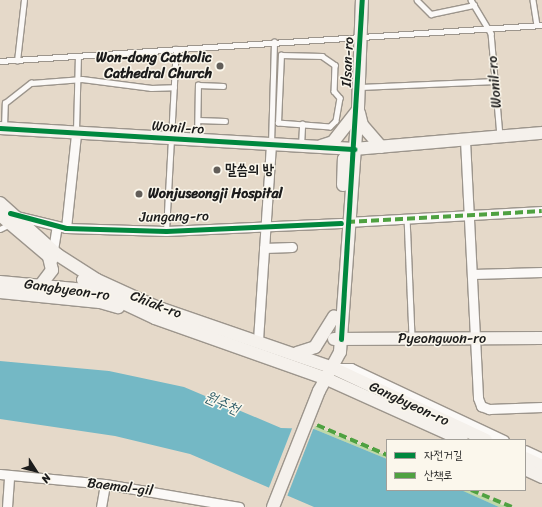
<!DOCTYPE html>
<meta charset="utf-8">
<style>
body{margin:0}
#map{position:relative;width:542px;height:507px;overflow:hidden;background:#e5d9c9;font-family:Sriracha,"Poor Story",sans-serif}
div>[style]{position:absolute}
[style*='--x']{left:calc(var(--x)*1px);top:calc(var(--y)*1px);width:calc(var(--w)*1px);rotate:calc(var(--a)*1deg)}
.green>*{inset:0;background:#bed9a8}
.water>*{inset:0;background:#74b8c5}
.pier>*{inset:0;background:#e5d9c9}
.roads{filter:drop-shadow(1px 0 #9c958c) drop-shadow(-1px 0 #9c958c) drop-shadow(0 1px #9c958c) drop-shadow(0 -1px #9c958c)}
.lane>*{height:4.5px;margin:-2.25px;padding:0 2.25px;transform-origin:2.25px;border-radius:2.25px;background:#fbf9f7}
.street>*{height:9px;margin:-4.5px;padding:0 4.5px;transform-origin:4.5px;border-radius:4.5px;background:#fbf9f7}
.secondary>*{height:12px;margin:-6px;padding:0 6px;transform-origin:6px;border-radius:6px;background:#f5f1ec}
.quiet>*{height:4px;margin-top:-2px;transform-origin:0;background:repeating-linear-gradient(90deg,#4fa141 0 8px,transparent 0 12px)}
.cycleway>*{height:5px;margin:-2.5px;padding:0 2.5px;transform-origin:2.5px;border-radius:2.5px;background:#00873e}
.dots>*{width:11px;height:11px;translate:-50% -50%;box-sizing:border-box;border:2px solid #fbf7ec;border-radius:50%}
span{translate:-50% -50%;white-space:nowrap;text-align:center;line-height:1.15;-webkit-text-stroke:3px #fbf7ec;paint-order:stroke}
.poi-label{font-size:14px;color:#1c1c1c;font-weight:700}
.right{translate:-100% -50%;text-align:right}
.left{translate:0 -50%;text-align:left}
.street-label{font-size:14px;color:#1c1c1c}
.water-label{font-size:15px;color:#2e5c67;font-style:italic}
.legend{position:absolute;left:386px;top:439px;width:140px;height:52px;box-sizing:border-box;background:#fbf7ec;border:1px solid #a29f99;margin:0;padding:5px 7px;list-style:none;font-size:12px;color:#1c1c1c}
.legend li{display:flex;align-items:center;gap:8px;height:20px}
.legend b{width:20px;border:1px solid #a29f99}
.north{position:absolute;left:16px;top:451px;width:40px;height:40px;-webkit-text-stroke:3px #fbf7ec;paint-order:stroke;rotate:126deg;font-size:11px;font-weight:700;line-height:16px;text-align:center;color:#1c1c1c}
.north::after{content:'';display:block;margin:auto;width:14px;height:18px;background:#1c1c1c;clip-path:polygon(50% 0,100% 100%,50% 72%,0 100%)}
</style>
<div id="map">
<div class="green">
<i style="clip-path:polygon(315px 426px,387px 456px,387px 459px,314px 429px)"></i>
<i style="clip-path:polygon(460px 490px,467px 490px,507px 507px,499px 507px)"></i>
</div>
<div class="water">
<i style="clip-path:polygon(0 361px,109px 371px,184px 387px,281px 428px,314px 429px,387px 459px,387px 490px,461px 490px,499px 507px,314px 507px,190px 454px,115px 436px,0 419px)"></i>
</div>
<div class="pier">
<i style="clip-path:polygon(293px 426px,314px 427px,286px 499px,268px 490px)"></i>
</div>
<div class="roads">
<div class="lane">
<i style="--x:417;--y:0;--w:20;--a:45"></i>
<i style="--x:431;--y:14;--w:44;--a:-11.8"></i>
<i style="--x:471;--y:0;--w:39;--a:59"></i>
<i style="--x:491;--y:33;--w:102;--a:85"></i>
<i style="--x:533;--y:0;--w:24;--a:81"></i>
<i style="--x:281;--y:55;--w:41;--a:1.4"></i>
<i style="--x:322;--y:56;--w:16;--a:35"></i>
<i style="--x:335;--y:65;--w:26;--a:92"></i>
<i style="--x:334;--y:91;--w:9;--a:49"></i>
<i style="--x:340;--y:98;--w:23;--a:100"></i>
<i style="--x:336;--y:121;--w:8;--a:135"></i>
<i style="--x:330;--y:127;--w:52;--a:-175.6"></i>
<i style="--x:278;--y:123;--w:68;--a:-87.5"></i>
<i style="--x:0;--y:61;--w:543;--a:-3.8"></i>
<i style="--x:17;--y:61;--w:61;--a:-83.5"></i>
<i style="--x:360;--y:87;--w:136;--a:-2.5"></i>
<i style="--x:198;--y:120;--w:27;--a:2"></i>
<i style="--x:4;--y:127;--w:24;--a:-88"></i>
<i style="--x:5;--y:103;--w:33;--a:-38"></i>
<i style="--x:31;--y:83;--w:51;--a:-4.5"></i>
<i style="--x:82;--y:79;--w:70;--a:7.4"></i>
<i style="--x:151;--y:88;--w:23;--a:-2"></i>
<i style="--x:76;--y:131;--w:74;--a:-88.5"></i>
<i style="--x:197;--y:140;--w:55;--a:-89"></i>
<i style="--x:198;--y:85;--w:25;--a:2"></i>
<i style="--x:271;--y:144;--w:102;--a:-88.3"></i>
<i style="--x:301;--y:146;--w:22;--a:-87"></i>
<i style="--x:407;--y:217;--w:120;--a:87.6"></i>
<i style="--x:0;--y:229;--w:9;--a:-27"></i>
<i style="--x:166;--y:231;--w:182;--a:-86.9"></i>
</div>
<div class="street">
<i style="--x:465;--y:140;--w:258;--a:87.1"></i>
<i style="--x:478;--y:398;--w:9;--a:69"></i>
<i style="--x:481;--y:406;--w:9;--a:21"></i>
<i style="--x:489;--y:409;--w:53;--a:-2.2"></i>
<i style="--x:17;--y:216;--w:50;--a:13.8"></i>
<i style="--x:66;--y:228;--w:100;--a:1.7"></i>
<i style="--x:166;--y:231;--w:175;--a:-2.6"></i>
<i style="--x:347;--y:222;--w:195;--a:-3.2"></i>
<i style="--x:66;--y:228;--w:94;--a:-83.9"></i>
<i style="--x:264;--y:248;--w:28;--a:-2"></i>
<i style="--x:53;--y:250;--w:24;--a:-81"></i>
<i style="--x:473;--y:274;--w:69;--a:-1.7"></i>
<i style="--x:258;--y:340;--w:194;--a:-86.2"></i>
<i style="--x:336;--y:368;--w:15;--a:0"></i>
<i style="--x:351;--y:368;--w:169;--a:25.2"></i>
<i style="--x:525;--y:450;--w:19;--a:25"></i>
<i style="--x:0;--y:474;--w:105;--a:5.4"></i>
<i style="--x:105;--y:484;--w:136;--a:9.7"></i>
<i style="--x:7;--y:507;--w:32;--a:-86"></i>
<i style="--x:101;--y:507;--w:23;--a:-80"></i>
</div>
<div class="secondary">
<i style="--x:359;--y:113;--w:12;--a:76"></i>
<i style="--x:362;--y:125;--w:29;--a:49"></i>
<i style="--x:0;--y:128;--w:355;--a:3.4"></i>
<i style="--x:354;--y:149;--w:189;--a:-4.9"></i>
<i style="--x:321;--y:146;--w:13;--a:-18"></i>
<i style="--x:333;--y:142;--w:39;--a:-52"></i>
<i style="--x:343;--y:185;--w:26;--a:-88"></i>
<i style="--x:344;--y:159;--w:14;--a:-45"></i>
<i style="--x:0;--y:203;--w:78;--a:41.9"></i>
<i style="--x:58;--y:255;--w:46;--a:32.7"></i>
<i style="--x:97;--y:280;--w:65;--a:24.6"></i>
<i style="--x:156;--y:307;--w:187;--a:19"></i>
<i style="--x:333;--y:368;--w:169;--a:25.2"></i>
<i style="--x:0;--y:215;--w:68;--a:40.2"></i>
<i style="--x:83;--y:280;--w:21;--a:35"></i>
<i style="--x:100;--y:292;--w:61;--a:25.3"></i>
<i style="--x:155;--y:318;--w:182;--a:19.5"></i>
<i style="--x:327;--y:379;--w:148;--a:24.3"></i>
<i style="--x:0;--y:282;--w:97;--a:5.3"></i>
<i style="--x:40;--y:286;--w:20;--a:-53"></i>
<i style="--x:52;--y:270;--w:13;--a:-103"></i>
<i style="--x:0;--y:292;--w:100;--a:5.7"></i>
<i style="--x:100;--y:302;--w:19;--a:16"></i>
<i style="--x:334;--y:339;--w:208;--a:-0.3"></i>
<i style="--x:297;--y:353;--w:19;--a:-18"></i>
<i style="--x:315;--y:347;--w:36;--a:-58"></i>
<i style="--x:525;--y:458;--w:19;--a:25"></i>
<i style="--x:525;--y:469;--w:19;--a:25"></i>
<i style="--x:273;--y:507;--w:125;--a:-68.4"></i>
<i style="--x:319;--y:391;--w:44;--a:-61.7"></i>
<i style="--x:340;--y:352;--w:245;--a:-85.8"></i>
<i style="--x:358;--y:108;--w:108;--a:-87.9"></i>
</div>
</div>
<div class="quiet">
<i style="--x:347;--y:222;--w:195;--a:-3.2"></i>
<i style="--x:317;--y:425;--w:76;--a:23.2"></i>
<i style="--x:471;--y:490;--w:44;--a:22.5"></i>
</div>
<div class="cycleway">
<i style="--x:0;--y:128;--w:355;--a:3.4"></i>
<i style="--x:10;--y:213;--w:58;--a:15"></i>
<i style="--x:66;--y:228;--w:100;--a:1.7"></i>
<i style="--x:166;--y:231;--w:175;--a:-2.6"></i>
<i style="--x:341;--y:339;--w:340;--a:-86.5"></i>
</div>
<div class="dots">
<i style="left:220px;top:66px;background:#625e59"></i>
<i style="left:217px;top:170px;background:#625e59"></i>
<i style="left:139px;top:194px;background:#625e59"></i>
</div>
<div class="poi-label">
<span class="right" style="left:212px;top:66px">Won-dong Catholic<br>Cathedral Church</span>
<span class="left" style="left:225px;top:170px">말씀의 방</span>
<span class="left" style="left:148px;top:194px">Wonjuseongji Hospital</span>
</div>
<div class="street-label">
<span style="left:348px;top:62px;rotate:-87deg">Ilsan-ro</span>
<span style="left:495px;top:82px;rotate:-95deg">Wonil-ro</span>
<span style="left:178px;top:128px;rotate:4deg">Wonil-ro</span>
<span style="left:174px;top:217px;rotate:-1deg">Jungang-ro</span>
<span style="left:67px;top:290px;rotate:8deg">Gangbyeon-ro</span>
<span style="left:156px;top:305px;rotate:21deg">Chiak-ro</span>
<span style="left:442px;top:339px">Pyeongwon-ro</span>
<span style="left:409px;top:404px;rotate:25deg">Gangbyeon-ro</span>
<span style="left:120px;top:487px;rotate:7deg">Baemal-gil</span>
</div>
<div class="water-label">
<span style="left:222px;top:403px;rotate:24deg">원주천</span>
</div>
<ul class="legend">
<li><b style="height:5px;background:#00873e"></b>자전거길</li>
<li><b style="height:5px;background:#4fa141"></b>산책로</li>
</ul>
<div class="north">N</div>
</div>
